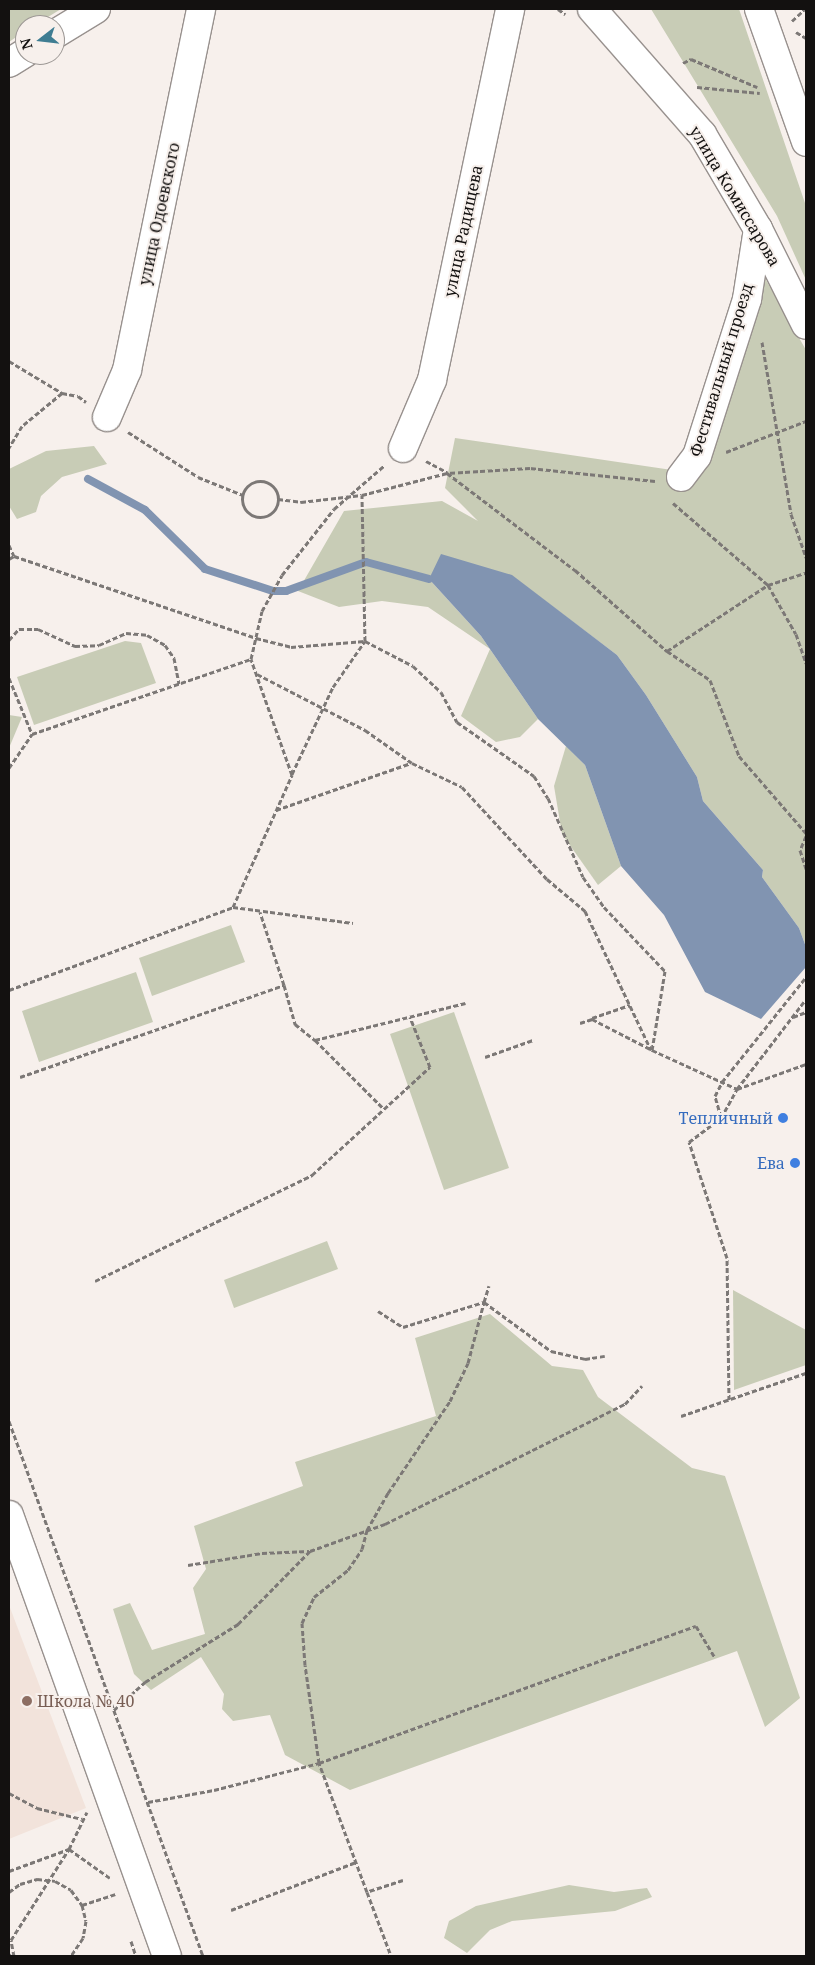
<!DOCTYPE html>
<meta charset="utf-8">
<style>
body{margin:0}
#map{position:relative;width:815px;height:1965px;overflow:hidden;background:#f7f0ec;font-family:"Noto Serif",serif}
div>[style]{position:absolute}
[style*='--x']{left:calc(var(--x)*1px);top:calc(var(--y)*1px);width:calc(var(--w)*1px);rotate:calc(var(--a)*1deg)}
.built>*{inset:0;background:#f2e3db}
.green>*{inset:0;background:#c8ccb6}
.water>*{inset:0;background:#8194b1}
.stream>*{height:8px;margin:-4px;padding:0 4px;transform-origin:4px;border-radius:4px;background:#8194b1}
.path>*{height:3px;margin-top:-1.5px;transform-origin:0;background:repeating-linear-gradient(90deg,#7c7876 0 5px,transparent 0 7.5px)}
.path>.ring{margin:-1.5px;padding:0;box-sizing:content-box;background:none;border:3px solid #7c7876;border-radius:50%}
.roads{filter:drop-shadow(1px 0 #98918e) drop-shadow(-1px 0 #98918e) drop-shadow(0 1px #98918e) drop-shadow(0 -1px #98918e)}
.street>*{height:28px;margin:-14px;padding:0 14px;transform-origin:14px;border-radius:14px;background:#fff}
.secondary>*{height:28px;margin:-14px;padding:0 14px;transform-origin:14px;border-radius:14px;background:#fff}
.dots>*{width:14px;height:14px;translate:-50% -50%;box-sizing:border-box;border:2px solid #f7f0ec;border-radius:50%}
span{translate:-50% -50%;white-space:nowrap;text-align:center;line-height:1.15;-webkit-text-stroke:4px #f7f0ec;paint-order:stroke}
.street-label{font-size:16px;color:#131110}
.shop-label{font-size:16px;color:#366cbe}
.right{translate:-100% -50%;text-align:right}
.education-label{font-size:16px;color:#785e54}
.left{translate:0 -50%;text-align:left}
.frame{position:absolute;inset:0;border:10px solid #131110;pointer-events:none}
.north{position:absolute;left:15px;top:15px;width:50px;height:50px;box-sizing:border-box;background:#f7f0ec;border:1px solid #9c9794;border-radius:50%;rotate:254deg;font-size:14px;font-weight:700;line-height:20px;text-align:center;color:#131110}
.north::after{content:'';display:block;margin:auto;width:18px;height:22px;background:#3f7d92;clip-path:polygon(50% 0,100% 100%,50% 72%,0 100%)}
</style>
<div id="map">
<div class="built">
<i style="clip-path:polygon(9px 1605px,86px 1808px,9px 1839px)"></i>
</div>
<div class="green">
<i style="clip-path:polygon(9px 9px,61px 9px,35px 25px,25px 25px,25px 31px,9px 42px)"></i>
<i style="clip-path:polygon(651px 9px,739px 9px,806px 206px,806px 280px,777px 216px)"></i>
<i style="clip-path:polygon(762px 273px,806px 350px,806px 947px,799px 928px,762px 877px,763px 870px,703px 801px,697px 777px,646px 695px,617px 655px,512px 576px,429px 579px,481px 636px,538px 719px,520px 737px,496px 742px,461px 716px,490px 649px,428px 607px,382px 601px,339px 607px,298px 591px,344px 511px,442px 501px,478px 521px,445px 488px,455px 438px,699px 474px)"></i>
<i style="clip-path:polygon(94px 446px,107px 464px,62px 477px,41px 496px,36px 512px,17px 519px,9px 506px,9px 469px,46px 451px)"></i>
<i style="clip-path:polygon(125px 641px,141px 643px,156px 683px,34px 725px,17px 677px)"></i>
<i style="clip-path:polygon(9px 715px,22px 717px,9px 748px)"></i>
<i style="clip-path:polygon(566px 746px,585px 765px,621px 866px,598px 885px,562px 834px,554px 786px)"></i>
<i style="clip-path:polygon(231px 925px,245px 962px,152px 996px,139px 958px)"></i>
<i style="clip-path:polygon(136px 972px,153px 1022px,39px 1062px,22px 1011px)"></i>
<i style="clip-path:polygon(454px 1012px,509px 1168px,444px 1190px,390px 1034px)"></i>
<i style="clip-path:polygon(327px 1241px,338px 1269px,234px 1308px,224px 1280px)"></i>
<i style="clip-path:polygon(733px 1290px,806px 1330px,806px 1365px,734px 1390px)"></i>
<i style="clip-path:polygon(490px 1314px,552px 1366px,583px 1370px,598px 1397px,692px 1468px,725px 1476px,800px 1698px,765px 1727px,737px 1651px,350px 1790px,285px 1755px,270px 1715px,233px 1721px,222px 1709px,224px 1694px,201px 1657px,151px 1690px,134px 1674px,113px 1609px,130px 1603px,152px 1650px,205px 1634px,193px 1588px,206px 1569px,194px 1526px,303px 1486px,295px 1462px,436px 1416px,415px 1338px)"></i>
<i style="clip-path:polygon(569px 1885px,614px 1892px,647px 1888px,652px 1897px,615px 1911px,512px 1921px,490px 1930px,467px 1953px,444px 1938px,449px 1921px,476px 1906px)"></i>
</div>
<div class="water">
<i style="clip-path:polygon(441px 554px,512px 575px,617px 655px,646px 695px,697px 777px,703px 801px,763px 870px,762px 877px,799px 928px,806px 947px,806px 967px,761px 1019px,705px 992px,664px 915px,621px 866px,585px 765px,538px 719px,481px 636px,429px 579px)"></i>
</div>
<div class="stream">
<i style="--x:88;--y:479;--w:65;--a:28.5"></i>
<i style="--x:145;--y:510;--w:84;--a:44.5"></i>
<i style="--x:205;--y:569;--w:71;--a:17.9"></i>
<i style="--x:273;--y:591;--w:13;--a:0"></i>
<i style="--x:286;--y:591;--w:85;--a:-19.9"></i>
<i style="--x:366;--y:562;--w:65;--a:15.1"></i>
</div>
<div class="path">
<i style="--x:558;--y:9;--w:9;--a:36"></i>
<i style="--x:792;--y:21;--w:18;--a:-43"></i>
<i style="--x:796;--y:32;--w:12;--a:31"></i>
<i style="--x:683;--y:63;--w:9;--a:-27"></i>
<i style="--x:691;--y:59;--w:72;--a:23"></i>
<i style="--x:697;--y:87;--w:63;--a:5.4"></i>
<i style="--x:762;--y:342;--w:174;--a:80.4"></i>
<i style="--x:791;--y:514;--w:46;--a:70.8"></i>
<i style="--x:9;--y:361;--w:62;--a:31.1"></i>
<i style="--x:62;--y:393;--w:52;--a:140.5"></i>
<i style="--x:22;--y:426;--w:26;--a:121"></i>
<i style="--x:62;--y:393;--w:16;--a:11"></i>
<i style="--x:78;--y:396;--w:10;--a:37"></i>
<i style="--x:128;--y:432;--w:83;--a:32.7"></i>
<i style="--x:198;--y:477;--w:48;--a:21.8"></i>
<i style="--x:726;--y:452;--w:86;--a:-21.2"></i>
<i style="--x:426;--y:461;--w:24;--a:28"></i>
<i style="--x:655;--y:481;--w:126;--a:-174.1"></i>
<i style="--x:530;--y:468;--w:83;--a:176.6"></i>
<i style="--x:447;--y:473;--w:161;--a:37.2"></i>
<i style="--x:575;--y:570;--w:123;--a:41.4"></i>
<i style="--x:667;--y:651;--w:52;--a:34"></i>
<i style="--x:710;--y:680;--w:81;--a:69.1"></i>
<i style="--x:739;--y:756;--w:102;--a:49"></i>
<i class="ring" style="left:242px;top:481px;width:33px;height:33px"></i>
<i style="--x:278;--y:499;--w:23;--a:7"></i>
<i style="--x:301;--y:502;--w:61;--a:-6.5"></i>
<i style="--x:673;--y:503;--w:125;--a:40.8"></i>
<i style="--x:768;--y:585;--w:56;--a:60.3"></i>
<i style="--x:796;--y:634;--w:31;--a:71"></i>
<i style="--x:9;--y:545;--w:12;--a:66"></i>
<i style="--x:9;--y:559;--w:6;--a:-31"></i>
<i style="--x:14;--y:556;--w:256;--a:18.7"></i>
<i style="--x:256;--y:638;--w:36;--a:14"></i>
<i style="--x:291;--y:647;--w:74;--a:-4.6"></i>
<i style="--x:365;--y:641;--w:54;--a:27.5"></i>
<i style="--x:413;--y:666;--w:38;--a:43"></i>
<i style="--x:441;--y:692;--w:34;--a:62"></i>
<i style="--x:457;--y:722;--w:94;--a:35"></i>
<i style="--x:534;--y:776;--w:26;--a:58"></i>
<i style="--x:548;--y:798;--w:86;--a:66.1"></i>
<i style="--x:583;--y:877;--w:37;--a:55"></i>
<i style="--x:604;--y:907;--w:88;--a:46.4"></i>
<i style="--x:665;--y:971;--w:80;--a:99.3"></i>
<i style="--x:9;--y:640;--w:15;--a:-48"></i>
<i style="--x:19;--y:629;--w:19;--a:0"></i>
<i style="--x:38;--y:629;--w:41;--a:24.7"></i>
<i style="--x:75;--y:646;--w:24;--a:-2"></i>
<i style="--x:99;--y:645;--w:30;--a:-24"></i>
<i style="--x:126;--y:633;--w:21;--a:5"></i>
<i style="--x:147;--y:635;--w:21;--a:29"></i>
<i style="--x:165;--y:645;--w:16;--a:55"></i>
<i style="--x:174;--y:658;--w:26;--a:79"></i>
<i style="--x:667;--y:651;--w:121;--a:-33.2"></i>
<i style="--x:768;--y:585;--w:40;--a:-18"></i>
<i style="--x:257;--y:674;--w:122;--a:27.4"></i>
<i style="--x:365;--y:730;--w:57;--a:35.1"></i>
<i style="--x:412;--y:763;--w:55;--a:25.6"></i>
<i style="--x:462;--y:787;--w:125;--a:47.3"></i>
<i style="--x:547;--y:879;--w:50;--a:40.1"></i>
<i style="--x:585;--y:911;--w:154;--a:64.6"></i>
<i style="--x:9;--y:678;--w:61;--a:67.7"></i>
<i style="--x:9;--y:768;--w:41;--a:-55.9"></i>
<i style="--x:32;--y:734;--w:231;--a:-18.9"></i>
<i style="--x:292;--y:774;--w:96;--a:-64.8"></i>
<i style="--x:333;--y:687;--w:56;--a:-55.2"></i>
<i style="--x:365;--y:641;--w:146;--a:-91.2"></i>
<i style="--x:362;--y:495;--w:88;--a:-14.5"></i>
<i style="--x:276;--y:810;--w:143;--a:-19.2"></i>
<i style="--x:806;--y:836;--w:15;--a:113"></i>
<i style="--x:800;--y:850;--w:20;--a:72"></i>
<i style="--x:233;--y:907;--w:145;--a:-65.9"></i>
<i style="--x:292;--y:775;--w:123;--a:-109.5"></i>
<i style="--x:251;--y:659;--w:49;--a:-77.1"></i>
<i style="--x:262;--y:611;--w:41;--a:-60.9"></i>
<i style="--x:282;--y:575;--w:84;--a:-51.8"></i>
<i style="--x:334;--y:509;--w:67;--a:-40.8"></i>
<i style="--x:284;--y:985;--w:41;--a:74.2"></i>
<i style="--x:295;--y:1024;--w:26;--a:39"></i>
<i style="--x:315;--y:1040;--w:155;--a:-13.8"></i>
<i style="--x:9;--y:990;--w:239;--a:-20.3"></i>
<i style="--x:233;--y:907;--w:121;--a:7.6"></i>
<i style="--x:793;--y:1017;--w:14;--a:-21"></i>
<i style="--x:592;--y:1018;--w:40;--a:-18.9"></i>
<i style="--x:580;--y:1023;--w:13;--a:-18"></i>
<i style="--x:592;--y:1019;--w:68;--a:27.3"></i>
<i style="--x:652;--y:1050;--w:94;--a:24.6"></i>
<i style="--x:737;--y:1089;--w:113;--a:-52.5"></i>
<i style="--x:315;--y:1040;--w:96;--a:45"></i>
<i style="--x:485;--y:1057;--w:51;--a:-19.5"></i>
<i style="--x:20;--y:1077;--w:280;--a:-19.2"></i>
<i style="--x:284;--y:985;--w:77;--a:-108.2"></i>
<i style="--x:721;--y:1117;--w:22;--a:-106"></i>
<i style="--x:715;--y:1096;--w:16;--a:-63"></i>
<i style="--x:722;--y:1082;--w:134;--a:-51.3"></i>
<i style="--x:95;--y:1281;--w:242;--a:-26"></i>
<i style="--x:312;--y:1175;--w:160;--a:-42.5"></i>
<i style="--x:430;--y:1067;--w:54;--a:-111.8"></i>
<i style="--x:378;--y:1311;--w:30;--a:33"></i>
<i style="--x:403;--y:1327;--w:85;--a:-17.2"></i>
<i style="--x:484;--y:1302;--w:17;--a:-73"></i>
<i style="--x:729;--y:1400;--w:142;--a:-90.8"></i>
<i style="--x:727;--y:1258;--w:122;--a:-108.1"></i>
<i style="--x:689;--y:1142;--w:40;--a:-37"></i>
<i style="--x:721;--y:1118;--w:33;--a:-61"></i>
<i style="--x:737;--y:1089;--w:73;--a:-19.9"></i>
<i style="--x:681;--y:1416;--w:132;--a:-19"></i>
<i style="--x:9;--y:1421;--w:569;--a:70.07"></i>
<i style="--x:188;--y:1565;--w:75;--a:-9.2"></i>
<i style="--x:262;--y:1553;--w:47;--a:-2.4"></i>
<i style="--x:114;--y:1710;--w:42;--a:-42.1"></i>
<i style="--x:145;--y:1682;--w:110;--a:-31.9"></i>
<i style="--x:238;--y:1624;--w:103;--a:-45.4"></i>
<i style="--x:310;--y:1551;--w:80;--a:-19.8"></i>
<i style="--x:385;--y:1524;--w:268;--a:-26.6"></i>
<i style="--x:625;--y:1404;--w:25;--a:-47"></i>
<i style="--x:9;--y:1793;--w:32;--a:28"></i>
<i style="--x:37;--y:1808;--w:46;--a:13.7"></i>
<i style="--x:148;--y:1802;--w:67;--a:-10.3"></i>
<i style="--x:214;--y:1790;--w:108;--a:-14.4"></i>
<i style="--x:319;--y:1763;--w:99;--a:-98.1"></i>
<i style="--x:305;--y:1665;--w:42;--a:-94.1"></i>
<i style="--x:302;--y:1623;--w:29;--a:-65"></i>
<i style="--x:314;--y:1597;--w:43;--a:-38.5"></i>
<i style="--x:348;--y:1570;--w:25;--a:-56"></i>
<i style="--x:362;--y:1549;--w:20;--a:-75"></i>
<i style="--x:367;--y:1530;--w:43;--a:-60.4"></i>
<i style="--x:388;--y:1493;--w:111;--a:-56"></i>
<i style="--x:450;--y:1401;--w:42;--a:-64.7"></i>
<i style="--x:468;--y:1363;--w:63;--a:-75.3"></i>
<i style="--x:484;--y:1302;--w:83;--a:36.2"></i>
<i style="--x:551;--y:1351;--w:35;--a:13"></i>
<i style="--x:585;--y:1359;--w:20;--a:-9"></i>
<i style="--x:9;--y:1871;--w:64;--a:-20.1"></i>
<i style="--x:69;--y:1849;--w:50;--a:35.3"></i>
<i style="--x:403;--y:1880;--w:38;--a:162"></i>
<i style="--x:367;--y:1892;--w:138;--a:-110.4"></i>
<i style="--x:319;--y:1763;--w:401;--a:-20"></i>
<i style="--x:696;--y:1626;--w:37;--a:59"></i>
<i style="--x:9;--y:1892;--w:14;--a:-36"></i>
<i style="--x:20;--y:1884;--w:18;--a:-16"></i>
<i style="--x:37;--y:1879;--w:18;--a:6"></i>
<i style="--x:55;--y:1881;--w:18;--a:29"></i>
<i style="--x:71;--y:1890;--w:19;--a:54"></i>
<i style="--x:82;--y:1905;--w:16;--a:76"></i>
<i style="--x:86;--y:1921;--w:17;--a:100"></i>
<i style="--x:83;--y:1938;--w:22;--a:124"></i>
<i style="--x:367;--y:1892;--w:68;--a:69.4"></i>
<i style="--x:82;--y:1905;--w:35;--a:-18"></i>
<i style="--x:231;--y:1910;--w:134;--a:-21"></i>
<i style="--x:131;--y:1941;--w:16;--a:72"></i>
<i style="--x:9;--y:1954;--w:3;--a:45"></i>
<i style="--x:14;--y:1956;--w:16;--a:-101"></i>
<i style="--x:11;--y:1940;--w:108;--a:-57.5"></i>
<i style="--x:69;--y:1849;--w:41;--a:-64.1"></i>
</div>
<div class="roads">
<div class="street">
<i style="--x:55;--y:34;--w:48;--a:-31.4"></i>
<i style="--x:9;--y:63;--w:19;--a:-32"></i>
<i style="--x:107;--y:417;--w:51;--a:-66.9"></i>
<i style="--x:127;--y:370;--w:369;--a:-78.4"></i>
<i style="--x:403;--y:448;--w:74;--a:-66.9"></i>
<i style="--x:432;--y:380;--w:379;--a:-78.1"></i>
<i style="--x:681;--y:477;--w:26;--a:-53"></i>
<i style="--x:697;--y:456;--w:165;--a:-72.3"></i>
<i style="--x:747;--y:299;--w:71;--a:-81.1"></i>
<i style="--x:9;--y:1515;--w:468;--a:70.3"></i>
</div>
<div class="secondary">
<i style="--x:592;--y:9;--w:167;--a:48.7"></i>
<i style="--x:702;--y:134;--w:110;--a:59.5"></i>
<i style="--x:758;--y:229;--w:107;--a:63.4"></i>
<i style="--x:759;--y:9;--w:141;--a:70.5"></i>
</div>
</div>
<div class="dots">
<i style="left:783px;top:1118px;background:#3f7fe0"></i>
<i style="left:795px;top:1163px;background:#3f7fe0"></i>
<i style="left:27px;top:1701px;background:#8d6e63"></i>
</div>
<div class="street-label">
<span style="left:735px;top:196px;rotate:59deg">улица Комиссарова</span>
<span style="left:159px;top:214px;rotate:-78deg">улица Одоевского</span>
<span style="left:463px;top:231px;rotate:-78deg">улица Радищева</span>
<span style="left:721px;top:370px;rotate:-73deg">Фестивальный проезд</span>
</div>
<div class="shop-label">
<span class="right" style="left:773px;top:1118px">Тепличный</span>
<span class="right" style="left:785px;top:1163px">Ева</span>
</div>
<div class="education-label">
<span class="left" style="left:37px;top:1701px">Школа № 40</span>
</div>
<div class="frame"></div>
<div class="north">N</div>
</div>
